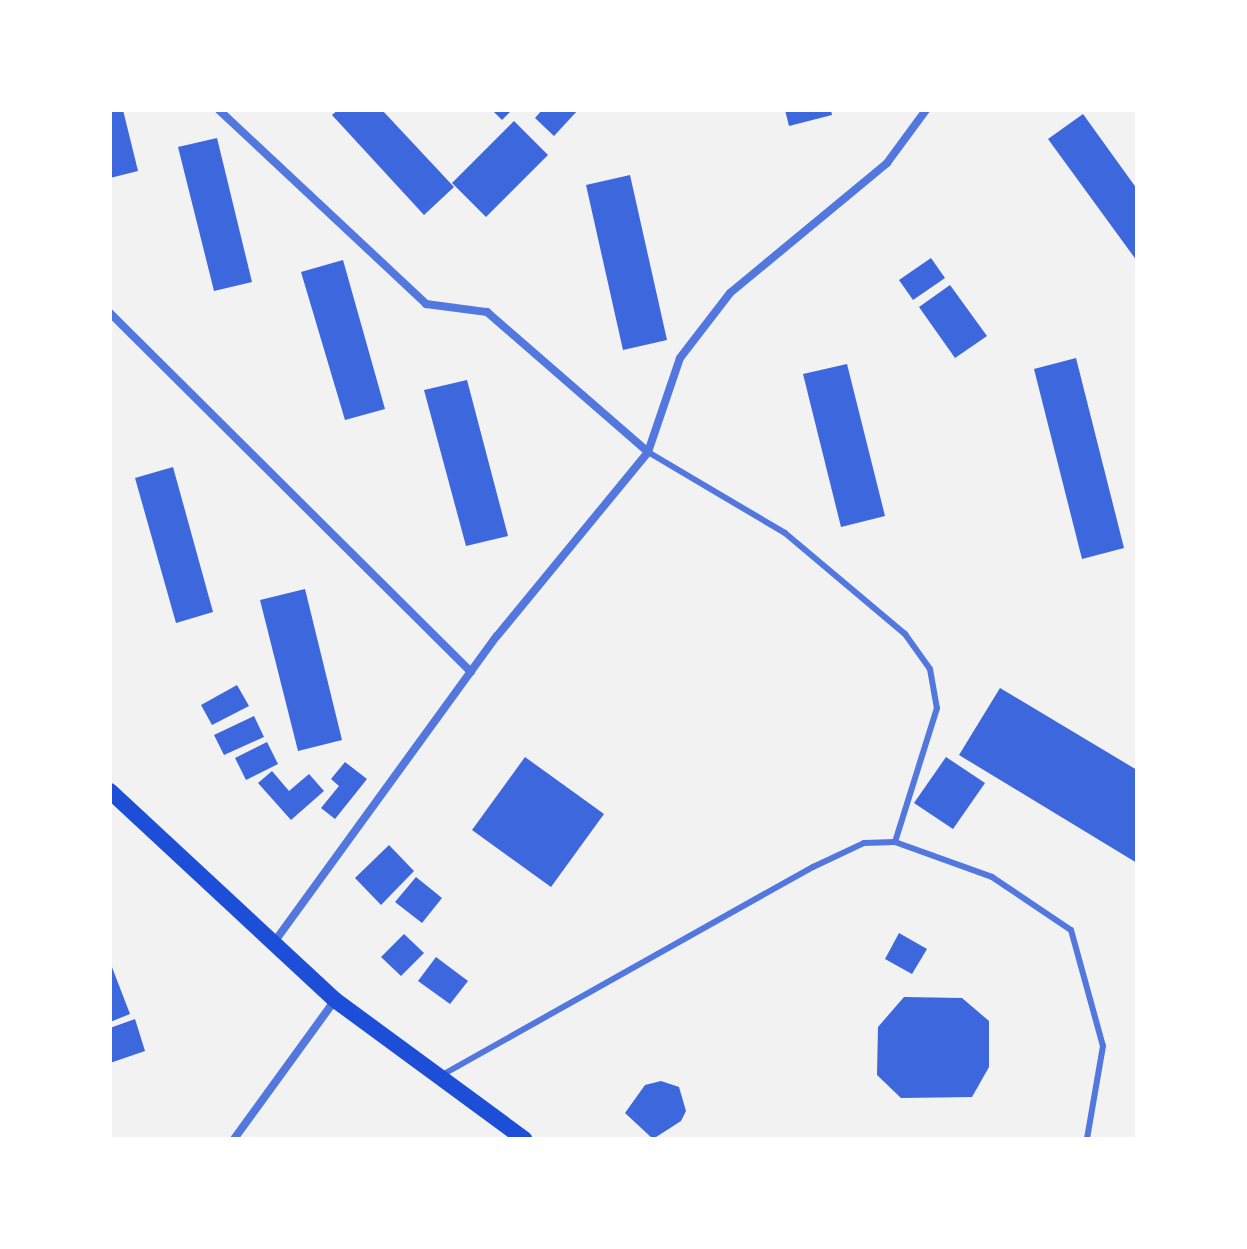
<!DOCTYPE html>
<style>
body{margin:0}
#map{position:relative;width:1247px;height:1249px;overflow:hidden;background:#f2f2f2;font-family:"Fira Sans",sans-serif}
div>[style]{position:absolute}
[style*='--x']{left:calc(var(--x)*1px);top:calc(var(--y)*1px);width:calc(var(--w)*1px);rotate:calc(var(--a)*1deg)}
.building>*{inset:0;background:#3d67dc}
.service>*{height:6px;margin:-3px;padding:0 3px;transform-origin:3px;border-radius:3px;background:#5277de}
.minor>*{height:8px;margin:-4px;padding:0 4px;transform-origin:4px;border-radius:4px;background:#5277de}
.secondary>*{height:16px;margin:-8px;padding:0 8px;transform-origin:8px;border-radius:8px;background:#1d4ed8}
span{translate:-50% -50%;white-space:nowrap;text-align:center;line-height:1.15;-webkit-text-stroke:6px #fff;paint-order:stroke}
.frame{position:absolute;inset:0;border:112px solid #fff;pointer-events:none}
</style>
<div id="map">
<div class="building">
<i style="clip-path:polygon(110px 110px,123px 110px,138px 171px,110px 178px)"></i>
<i style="clip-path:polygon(338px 110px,382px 110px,454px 187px,424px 215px,332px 115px)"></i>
<i style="clip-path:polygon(492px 110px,512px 110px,502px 120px)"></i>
<i style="clip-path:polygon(542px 110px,578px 110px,554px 136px,535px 118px)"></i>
<i style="clip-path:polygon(785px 110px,831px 110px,832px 115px,789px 126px)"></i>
<i style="clip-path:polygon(1083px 114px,1137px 189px,1137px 261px,1048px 139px)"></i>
<i style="clip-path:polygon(514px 121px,548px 155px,486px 217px,452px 183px)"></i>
<i style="clip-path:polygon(217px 138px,252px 282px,214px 291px,178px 147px)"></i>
<i style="clip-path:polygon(630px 175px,667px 340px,623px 350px,586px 185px)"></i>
<i style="clip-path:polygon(931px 258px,945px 278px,913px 300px,899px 280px)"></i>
<i style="clip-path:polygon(343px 260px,385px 409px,345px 420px,301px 272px)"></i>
<i style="clip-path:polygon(950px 285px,987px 336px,955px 358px,919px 307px)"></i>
<i style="clip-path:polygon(1076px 358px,1124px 548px,1082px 559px,1034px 369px)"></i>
<i style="clip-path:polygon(847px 364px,885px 516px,841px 527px,803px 374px)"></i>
<i style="clip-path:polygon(467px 380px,508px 536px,466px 546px,424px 390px)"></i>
<i style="clip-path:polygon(173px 467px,213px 612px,176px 623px,135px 478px)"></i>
<i style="clip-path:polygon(305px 589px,342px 740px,298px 751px,260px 600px)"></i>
<i style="clip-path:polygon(237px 685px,249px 706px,212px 725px,201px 705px)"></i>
<i style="clip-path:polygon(1000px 688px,1137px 770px,1137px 863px,959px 755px)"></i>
<i style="clip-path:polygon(254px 716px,264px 737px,224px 755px,214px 735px)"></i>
<i style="clip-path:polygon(267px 742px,278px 764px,246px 780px,235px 758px)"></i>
<i style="clip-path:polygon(525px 757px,604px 814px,551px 887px,472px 830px)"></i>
<i style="clip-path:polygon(946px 757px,985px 783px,953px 829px,914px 803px)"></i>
<i style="clip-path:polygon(345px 762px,367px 779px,335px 819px,321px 808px,339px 786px,331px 779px)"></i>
<i style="clip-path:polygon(272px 771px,289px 791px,309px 774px,324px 791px,291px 820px,258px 783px)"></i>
<i style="clip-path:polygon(389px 845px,414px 871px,381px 905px,355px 878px)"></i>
<i style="clip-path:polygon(416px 877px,442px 898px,422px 923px,395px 902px)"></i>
<i style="clip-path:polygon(899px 933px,927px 949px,912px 974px,885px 959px)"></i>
<i style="clip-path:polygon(404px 934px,424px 953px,401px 976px,381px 957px)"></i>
<i style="clip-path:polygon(436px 957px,468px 981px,450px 1004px,418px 981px)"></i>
<i style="clip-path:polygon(110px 962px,130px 1014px,110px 1022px)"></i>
<i style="clip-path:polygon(904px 997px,962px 998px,989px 1021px,989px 1067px,972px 1097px,901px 1098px,877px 1075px,878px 1027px)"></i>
<i style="clip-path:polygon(135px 1019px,145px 1051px,110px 1063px,110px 1028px)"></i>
<i style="clip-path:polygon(661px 1081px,679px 1087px,686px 1111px,681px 1121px,653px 1139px,625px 1113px,645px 1085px)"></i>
</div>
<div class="service">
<i style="--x:648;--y:452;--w:159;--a:30.6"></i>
<i style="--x:785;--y:533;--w:157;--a:40.1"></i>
<i style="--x:905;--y:634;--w:43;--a:54.5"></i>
<i style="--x:930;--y:669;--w:40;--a:80"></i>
<i style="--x:937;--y:708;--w:140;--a:107.4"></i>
<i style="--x:442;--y:1075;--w:425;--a:-29.3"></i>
<i style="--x:813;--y:867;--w:56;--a:-25.2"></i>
<i style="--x:864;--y:843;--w:31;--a:-2"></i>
<i style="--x:895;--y:842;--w:103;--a:19.8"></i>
<i style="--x:992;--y:877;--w:95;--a:33.9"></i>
<i style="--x:1071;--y:930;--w:120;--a:74.6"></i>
<i style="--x:1103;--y:1046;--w:94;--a:99.8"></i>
</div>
<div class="minor">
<i style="--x:219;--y:110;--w:284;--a:43.1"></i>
<i style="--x:426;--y:304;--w:62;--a:7.5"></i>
<i style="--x:487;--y:312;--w:213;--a:41"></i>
<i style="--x:110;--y:313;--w:509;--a:44.84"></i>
<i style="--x:275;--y:941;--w:377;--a:-54"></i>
<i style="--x:497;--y:636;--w:238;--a:-50.6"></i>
<i style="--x:648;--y:452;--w:99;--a:-71.2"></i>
<i style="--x:680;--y:358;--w:82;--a:-52.4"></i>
<i style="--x:730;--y:293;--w:204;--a:-39.6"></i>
<i style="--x:887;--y:163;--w:66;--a:-53.7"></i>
<i style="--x:234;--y:1139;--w:172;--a:-54"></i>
</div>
<div class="secondary">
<i style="--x:110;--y:791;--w:307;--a:42.9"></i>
<i style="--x:335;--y:1000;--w:235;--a:36.3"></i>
</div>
<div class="frame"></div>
</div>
